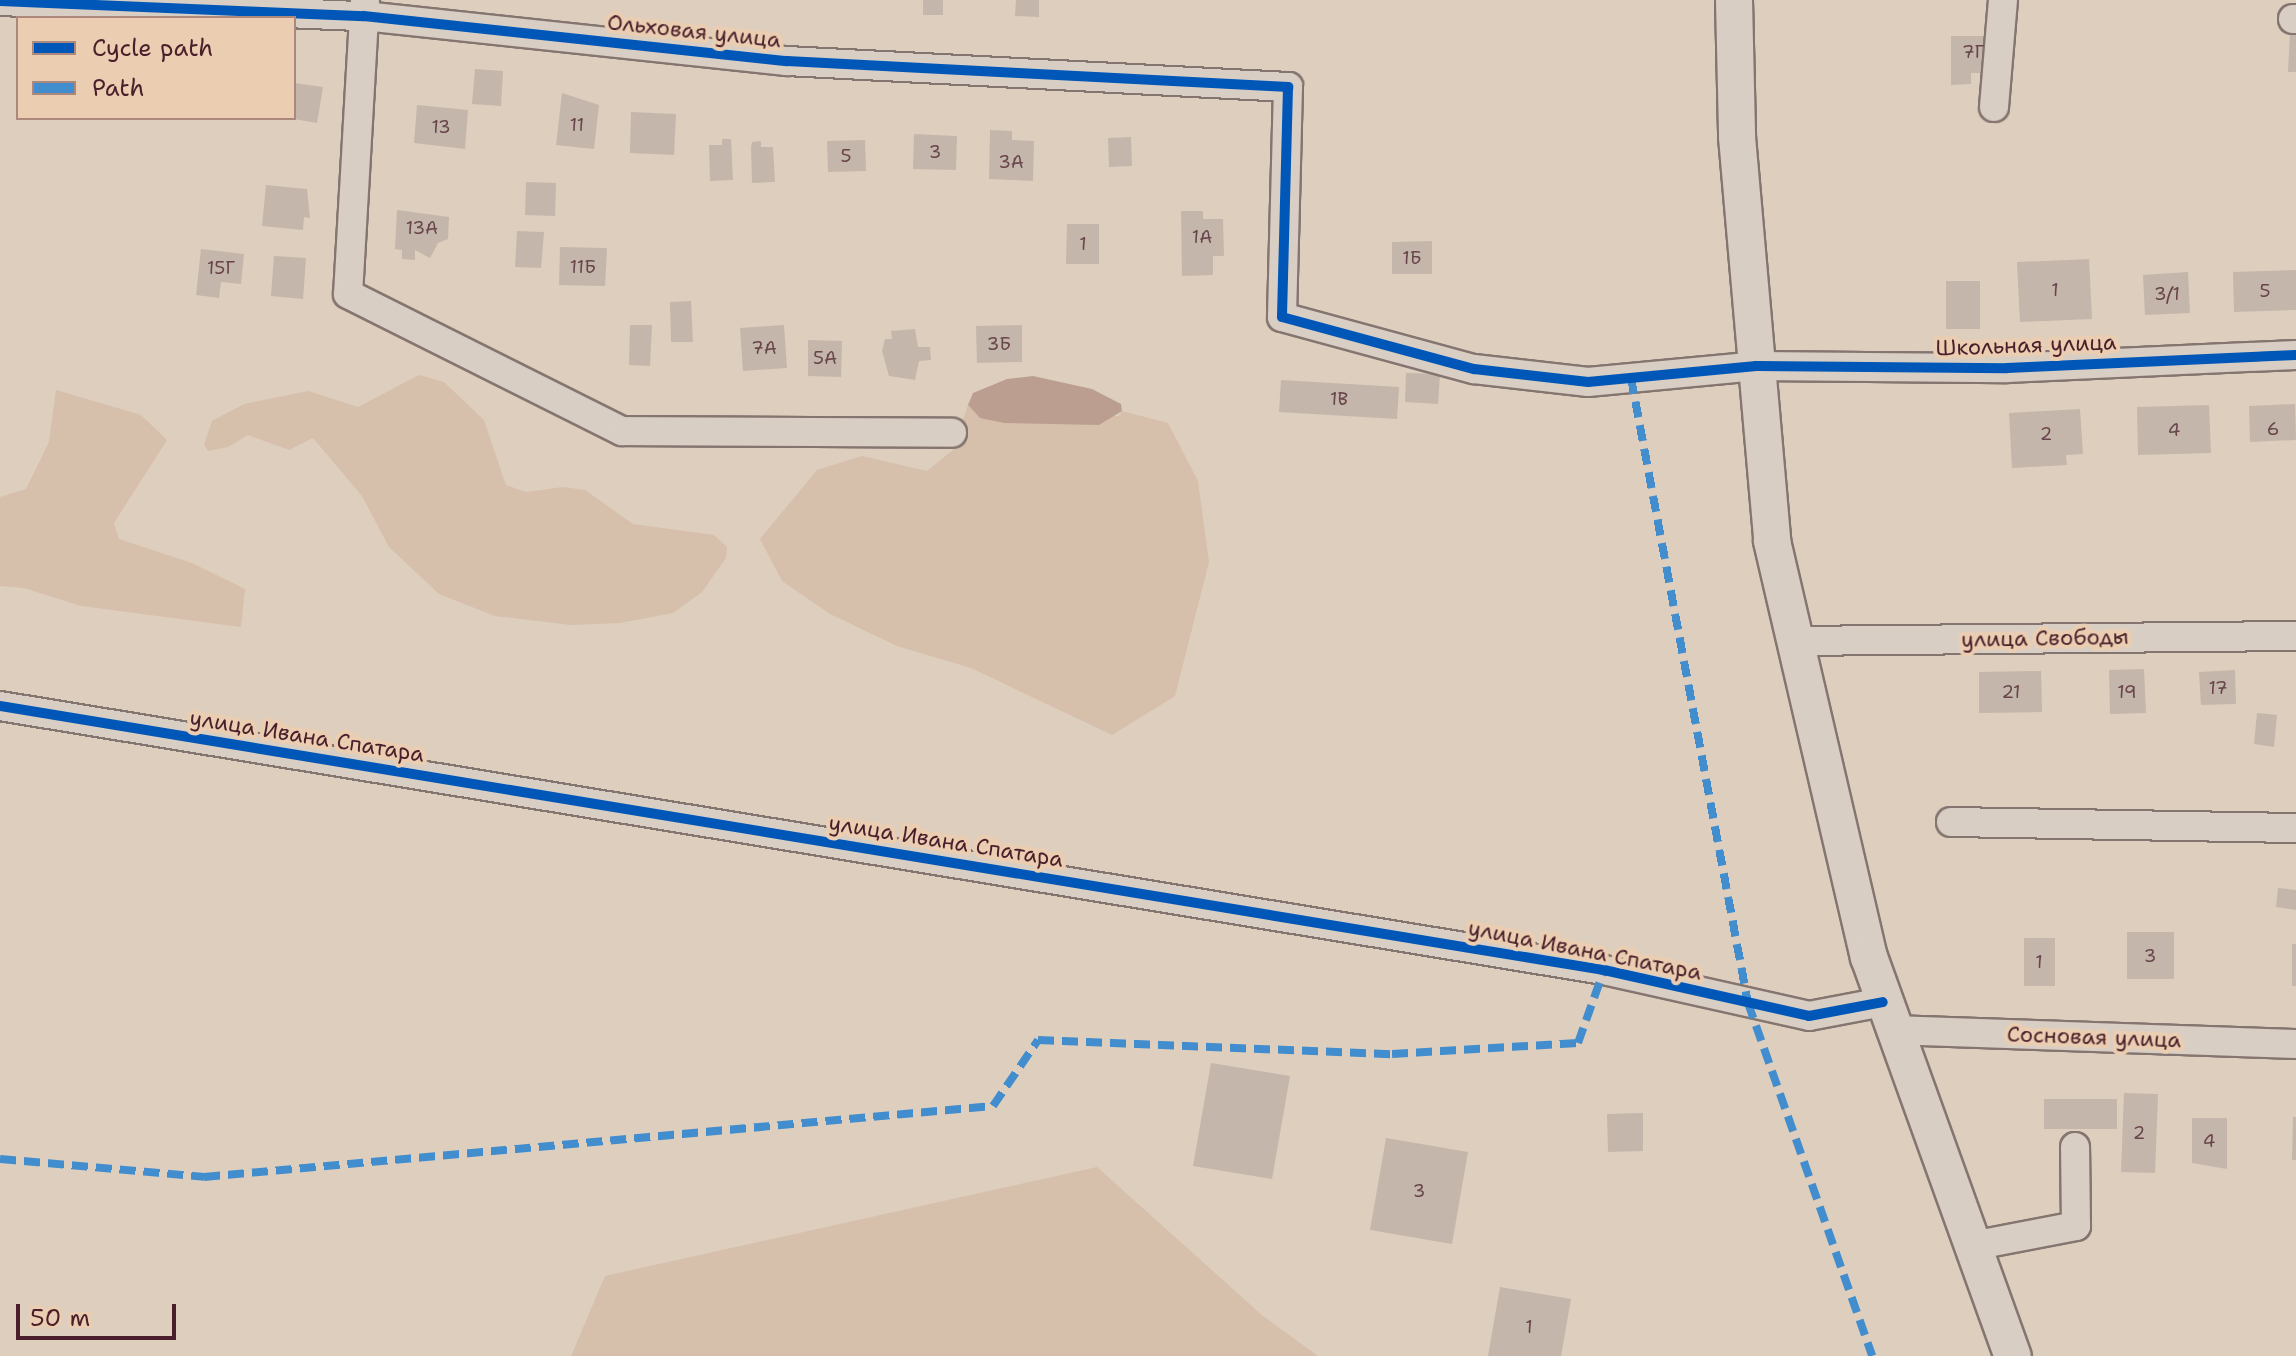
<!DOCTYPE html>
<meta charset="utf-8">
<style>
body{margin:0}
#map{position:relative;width:2296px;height:1356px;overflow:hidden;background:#decebe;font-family:"Shantell Sans",sans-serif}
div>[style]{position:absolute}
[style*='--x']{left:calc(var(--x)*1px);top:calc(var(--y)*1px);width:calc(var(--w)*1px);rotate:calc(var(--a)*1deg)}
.green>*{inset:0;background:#d6bfab}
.water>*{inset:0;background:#bb9e90}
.building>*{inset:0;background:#c4b6ab}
.roads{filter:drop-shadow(2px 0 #857570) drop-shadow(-2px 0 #857570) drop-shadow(0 2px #857570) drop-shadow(0 -2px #857570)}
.minor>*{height:28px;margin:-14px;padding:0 14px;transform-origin:14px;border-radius:14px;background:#d9cec3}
.major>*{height:36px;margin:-18px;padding:0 18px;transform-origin:18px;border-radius:18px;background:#d9cec3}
.quiet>*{height:8px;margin-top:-4px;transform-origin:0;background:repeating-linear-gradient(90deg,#418dcd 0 16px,transparent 0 24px)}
.cycleway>*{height:10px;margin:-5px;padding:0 5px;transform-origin:5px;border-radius:5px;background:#0057b8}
span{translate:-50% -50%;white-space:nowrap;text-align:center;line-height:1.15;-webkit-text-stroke:8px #ebceb1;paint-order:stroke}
.number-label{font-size:18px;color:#68454b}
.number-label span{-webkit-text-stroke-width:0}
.street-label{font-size:22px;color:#4a1f2b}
.legend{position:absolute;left:16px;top:16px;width:280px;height:104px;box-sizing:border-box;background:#ebceb1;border:2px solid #ab887b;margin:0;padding:10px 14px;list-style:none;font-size:24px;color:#4a1f2b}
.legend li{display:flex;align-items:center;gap:16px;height:40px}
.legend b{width:40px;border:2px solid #ab887b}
.scale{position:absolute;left:16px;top:1304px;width:160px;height:36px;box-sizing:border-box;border:4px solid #4a1f2b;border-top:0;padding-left:10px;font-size:24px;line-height:28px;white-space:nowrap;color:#4a1f2b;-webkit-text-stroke:6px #ebceb1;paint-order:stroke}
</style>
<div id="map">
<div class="green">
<i style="clip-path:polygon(419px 375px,444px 382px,484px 420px,506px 485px,526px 492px,563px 487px,585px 490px,633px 524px,714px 535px,727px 547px,726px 558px,702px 592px,673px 613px,620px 623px,571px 625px,495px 616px,439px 594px,389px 547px,362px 496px,313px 438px,289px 450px,248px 435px,228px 447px,208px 451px,204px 445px,212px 421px,244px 404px,308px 391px,358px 407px)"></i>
<i style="clip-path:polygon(56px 390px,141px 415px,167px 440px,114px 523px,119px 539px,192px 563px,245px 589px,241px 627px,81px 606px,24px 588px,0 586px,0 497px,26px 489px,49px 442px)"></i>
<i style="clip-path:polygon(968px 405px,980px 418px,1119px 416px,1122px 411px,1168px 423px,1198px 481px,1209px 562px,1175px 696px,1112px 735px,971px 668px,897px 646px,830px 614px,782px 581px,760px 539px,817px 470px,862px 456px,927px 471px,953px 450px)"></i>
<i style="clip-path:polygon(1097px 1167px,1263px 1316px,1318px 1356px,571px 1356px,605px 1276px)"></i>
</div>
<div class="water">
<i style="clip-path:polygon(1033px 376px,1092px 389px,1121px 404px,1122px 411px,1099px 425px,1004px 423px,980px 418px,968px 405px,973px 393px,1007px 379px)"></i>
</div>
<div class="building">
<i style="clip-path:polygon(923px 0,943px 0,943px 15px,923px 15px)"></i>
<i style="clip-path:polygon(1016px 0,1039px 0,1039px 17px,1015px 16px)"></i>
<i style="clip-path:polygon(2290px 33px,2296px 33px,2296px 72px,2288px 72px)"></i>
<i style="clip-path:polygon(1951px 36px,1989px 36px,1989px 73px,1971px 73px,1971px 84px,1951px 85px)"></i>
<i style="clip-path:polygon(475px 69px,503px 71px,501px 106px,472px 104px)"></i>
<i style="clip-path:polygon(294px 83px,323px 87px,317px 123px,294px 119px)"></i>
<i style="clip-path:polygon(562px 93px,599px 105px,594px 149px,556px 145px)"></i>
<i style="clip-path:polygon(417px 105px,468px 110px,465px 149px,414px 143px)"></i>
<i style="clip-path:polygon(631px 112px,676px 114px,674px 155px,630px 153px)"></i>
<i style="clip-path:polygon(990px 130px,1012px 131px,1012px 140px,1034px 141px,1033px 181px,989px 179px)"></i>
<i style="clip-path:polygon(914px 134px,957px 136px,956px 170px,913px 169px)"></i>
<i style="clip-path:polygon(1131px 137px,1132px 166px,1109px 167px,1108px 138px)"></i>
<i style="clip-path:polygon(722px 139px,731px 139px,733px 180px,710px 181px,709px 145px,722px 145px)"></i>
<i style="clip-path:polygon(865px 140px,866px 171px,828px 172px,827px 141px)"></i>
<i style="clip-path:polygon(761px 141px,761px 147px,773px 147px,775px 182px,752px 183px,751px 147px,752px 142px)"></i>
<i style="clip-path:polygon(526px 182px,556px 183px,555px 216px,525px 215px)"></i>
<i style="clip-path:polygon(266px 185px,307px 189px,310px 218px,304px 217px,303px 230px,262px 226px)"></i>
<i style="clip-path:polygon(397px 210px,449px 217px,448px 239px,438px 243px,430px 258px,415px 250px,415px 260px,402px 259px,402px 250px,395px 249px)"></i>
<i style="clip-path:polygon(1181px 211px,1203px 211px,1203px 219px,1223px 219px,1224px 256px,1213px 256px,1213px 275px,1182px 276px)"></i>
<i style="clip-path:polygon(1067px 224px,1099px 224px,1099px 264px,1066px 264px)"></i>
<i style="clip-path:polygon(517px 231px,544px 232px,541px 268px,515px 267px)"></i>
<i style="clip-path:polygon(1432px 241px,1432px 274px,1392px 274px,1392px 242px)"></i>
<i style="clip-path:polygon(560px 247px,607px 248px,605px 286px,559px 285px)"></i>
<i style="clip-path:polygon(201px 249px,244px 254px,241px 284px,221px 282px,219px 298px,196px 295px)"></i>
<i style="clip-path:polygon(274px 256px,306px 258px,303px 299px,271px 296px)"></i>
<i style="clip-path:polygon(2089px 259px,2092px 319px,2020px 322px,2017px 262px)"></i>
<i style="clip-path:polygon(2296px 270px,2296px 310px,2234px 312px,2233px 272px)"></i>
<i style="clip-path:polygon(2188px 272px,2190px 313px,2145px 315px,2143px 275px)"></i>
<i style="clip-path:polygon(1946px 281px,1980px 281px,1980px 329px,1946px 329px)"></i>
<i style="clip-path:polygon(691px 301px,693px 342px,671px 342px,670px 302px)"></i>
<i style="clip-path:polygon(630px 325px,652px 325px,650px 366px,629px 365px)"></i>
<i style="clip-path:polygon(784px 325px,787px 368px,743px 371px,740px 328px)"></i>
<i style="clip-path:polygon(1022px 325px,1022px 362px,977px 363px,976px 326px)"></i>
<i style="clip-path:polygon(915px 329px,918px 347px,930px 347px,931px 360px,919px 361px,915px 380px,889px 376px,882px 351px,885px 339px,892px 339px,891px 331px)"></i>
<i style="clip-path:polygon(808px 340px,842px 341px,841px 377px,808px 376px)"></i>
<i style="clip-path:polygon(1406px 373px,1440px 374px,1438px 404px,1405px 402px)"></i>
<i style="clip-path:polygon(1281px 380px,1399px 387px,1397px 419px,1279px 412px)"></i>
<i style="clip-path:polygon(2295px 404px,2296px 440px,2250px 442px,2249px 406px)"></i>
<i style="clip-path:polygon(2209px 405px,2211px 453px,2138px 455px,2137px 407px)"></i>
<i style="clip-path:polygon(2080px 409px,2083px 454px,2066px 455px,2067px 465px,2012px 468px,2009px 413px)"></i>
<i style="clip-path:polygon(2144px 669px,2146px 713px,2110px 714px,2109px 670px)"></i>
<i style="clip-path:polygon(2235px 670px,2236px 704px,2201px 705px,2199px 672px)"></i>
<i style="clip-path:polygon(2041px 671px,2042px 712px,1979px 713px,1979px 672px)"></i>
<i style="clip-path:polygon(2257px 713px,2277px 715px,2274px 747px,2254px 744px)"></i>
<i style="clip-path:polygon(2278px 888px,2296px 890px,2296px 910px,2276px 907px)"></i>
<i style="clip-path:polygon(2127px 932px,2174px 932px,2174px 979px,2127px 979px)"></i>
<i style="clip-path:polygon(2024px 938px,2055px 938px,2055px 986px,2024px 986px)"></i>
<i style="clip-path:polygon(2292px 944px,2296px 944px,2296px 986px,2292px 986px)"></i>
<i style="clip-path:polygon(1211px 1063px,1290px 1076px,1272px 1179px,1193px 1166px)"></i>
<i style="clip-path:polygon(2124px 1093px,2158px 1094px,2155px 1173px,2121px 1172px)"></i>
<i style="clip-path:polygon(2044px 1099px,2117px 1099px,2117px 1129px,2044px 1129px)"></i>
<i style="clip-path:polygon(1643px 1113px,1643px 1151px,1608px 1152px,1607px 1114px)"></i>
<i style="clip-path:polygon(2293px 1117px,2296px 1117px,2296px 1160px,2292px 1160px)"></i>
<i style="clip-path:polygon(2192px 1118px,2227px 1118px,2227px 1169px,2192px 1163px)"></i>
<i style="clip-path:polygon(1386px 1138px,1468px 1152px,1452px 1244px,1370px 1230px)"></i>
<i style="clip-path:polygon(1500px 1287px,1571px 1299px,1561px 1356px,1488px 1356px)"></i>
</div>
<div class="roads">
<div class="minor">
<i style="--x:365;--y:0;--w:294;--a:93.3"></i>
<i style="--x:348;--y:294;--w:306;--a:26.6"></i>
<i style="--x:622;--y:431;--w:330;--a:0.3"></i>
<i style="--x:0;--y:1;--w:364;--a:2.4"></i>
<i style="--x:364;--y:16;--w:425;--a:6.1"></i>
<i style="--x:787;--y:61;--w:502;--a:2.97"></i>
<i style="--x:1288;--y:87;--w:230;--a:91.5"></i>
<i style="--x:1282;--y:317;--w:199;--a:15.2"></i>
<i style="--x:1474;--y:369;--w:115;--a:6.5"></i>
<i style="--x:1588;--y:382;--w:169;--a:-5.4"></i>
<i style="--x:1756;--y:366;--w:251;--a:0.5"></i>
<i style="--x:2007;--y:368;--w:289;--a:-2.6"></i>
<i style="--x:2293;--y:19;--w:3;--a:0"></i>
<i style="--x:1994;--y:107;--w:107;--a:-85.2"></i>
<i style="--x:1793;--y:641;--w:503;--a:-0.57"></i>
<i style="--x:0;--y:706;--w:1626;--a:9.35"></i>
<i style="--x:1604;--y:970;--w:210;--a:12.6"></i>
<i style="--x:1809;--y:1016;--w:75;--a:-10.7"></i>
<i style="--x:1951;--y:822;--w:345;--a:1"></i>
<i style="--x:1892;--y:1030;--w:404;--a:2"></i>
<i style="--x:1972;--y:1246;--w:106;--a:-10.9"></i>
<i style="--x:2076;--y:1226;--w:79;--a:-90.7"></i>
</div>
<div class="major">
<i style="--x:1734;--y:0;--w:137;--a:88.7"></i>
<i style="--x:1737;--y:137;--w:406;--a:85"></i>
<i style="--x:1772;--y:541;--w:427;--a:76.9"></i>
<i style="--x:1869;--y:957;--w:424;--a:70.2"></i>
</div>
</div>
<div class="quiet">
<i style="--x:1631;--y:378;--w:636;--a:79.4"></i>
<i style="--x:1748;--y:1003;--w:374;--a:70.6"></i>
<i style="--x:0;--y:1159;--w:205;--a:5"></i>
<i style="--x:204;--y:1177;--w:792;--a:-5.14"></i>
<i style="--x:993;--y:1106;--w:80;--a:-55.7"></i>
<i style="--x:1038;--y:1040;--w:354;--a:2.3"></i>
<i style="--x:1392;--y:1054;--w:186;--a:-3.4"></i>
<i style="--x:1578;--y:1043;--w:77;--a:-70.4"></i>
</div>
<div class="cycleway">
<i style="--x:0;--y:1;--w:364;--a:2.4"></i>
<i style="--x:364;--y:16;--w:425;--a:6.1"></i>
<i style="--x:787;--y:61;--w:502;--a:2.97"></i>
<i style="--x:1288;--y:87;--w:230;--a:91.5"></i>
<i style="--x:1282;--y:317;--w:199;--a:15.2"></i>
<i style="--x:1474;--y:369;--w:115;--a:6.5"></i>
<i style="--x:1588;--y:382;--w:169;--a:-5.4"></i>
<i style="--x:1756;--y:366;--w:251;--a:0.5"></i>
<i style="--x:2007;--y:368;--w:289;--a:-2.6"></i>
<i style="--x:0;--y:706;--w:1626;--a:9.35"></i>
<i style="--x:1604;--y:970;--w:210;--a:12.6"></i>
<i style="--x:1809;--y:1016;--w:75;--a:-10.7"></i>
</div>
<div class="number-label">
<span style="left:1973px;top:52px">7Г</span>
<span style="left:577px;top:125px">11</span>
<span style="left:441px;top:127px">13</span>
<span style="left:935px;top:152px">3</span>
<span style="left:846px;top:156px">5</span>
<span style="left:1011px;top:162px">3А</span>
<span style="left:422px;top:228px">13А</span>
<span style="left:1202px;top:237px">1А</span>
<span style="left:1083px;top:244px">1</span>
<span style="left:1412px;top:258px">1Б</span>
<span style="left:583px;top:267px">11Б</span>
<span style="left:221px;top:268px">15Г</span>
<span style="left:2055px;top:290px">1</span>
<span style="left:2265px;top:291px">5</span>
<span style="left:2167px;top:294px">3/1</span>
<span style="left:999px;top:344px">3Б</span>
<span style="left:764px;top:348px">7А</span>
<span style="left:825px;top:358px">5А</span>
<span style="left:1339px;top:399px">1В</span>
<span style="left:2273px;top:429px">6</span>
<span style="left:2174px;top:430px">4</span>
<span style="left:2046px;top:434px">2</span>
<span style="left:2218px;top:688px">17</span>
<span style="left:2011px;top:692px">21</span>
<span style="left:2127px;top:692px">19</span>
<span style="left:2150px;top:956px">3</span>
<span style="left:2039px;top:962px">1</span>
<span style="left:2139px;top:1133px">2</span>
<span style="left:2209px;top:1141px">4</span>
<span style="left:1419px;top:1191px">3</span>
<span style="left:1529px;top:1327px">1</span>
</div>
<div class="street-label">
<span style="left:694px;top:31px;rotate:6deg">Ольховая улица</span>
<span style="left:2026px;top:345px;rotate:-2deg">Школьная улица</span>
<span style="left:2045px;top:638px;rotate:-1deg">улица Свободы</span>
<span style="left:307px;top:736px;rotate:9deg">улица Ивана Спатара</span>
<span style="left:946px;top:841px;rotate:9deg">улица Ивана Спатара</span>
<span style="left:1585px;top:950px;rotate:11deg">улица Ивана Спатара</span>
<span style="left:2094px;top:1037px;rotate:2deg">Сосновая улица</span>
</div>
<ul class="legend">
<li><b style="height:10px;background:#0057b8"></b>Cycle path</li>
<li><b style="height:10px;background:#418dcd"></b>Path</li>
</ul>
<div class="scale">50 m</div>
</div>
